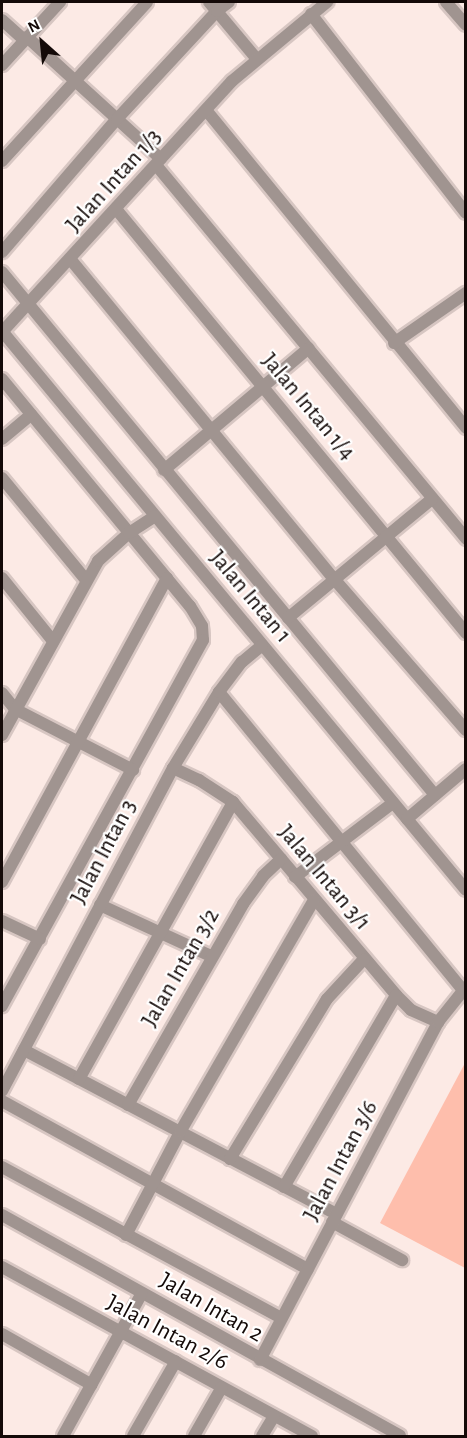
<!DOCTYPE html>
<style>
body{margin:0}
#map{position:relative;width:467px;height:1438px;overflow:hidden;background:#fceae5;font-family:"Alegreya Sans",sans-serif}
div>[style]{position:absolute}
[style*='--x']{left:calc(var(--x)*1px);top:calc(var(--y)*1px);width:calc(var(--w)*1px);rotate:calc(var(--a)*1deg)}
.green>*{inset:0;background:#febeac}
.roads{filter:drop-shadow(2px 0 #d7c6c2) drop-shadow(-2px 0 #d7c6c2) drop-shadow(0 2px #d7c6c2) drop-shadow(0 -2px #d7c6c2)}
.minor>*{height:12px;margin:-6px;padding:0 6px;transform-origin:6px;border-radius:6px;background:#a09490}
span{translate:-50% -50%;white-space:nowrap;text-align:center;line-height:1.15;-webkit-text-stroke:4.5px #fff;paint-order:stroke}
.street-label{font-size:24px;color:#140a08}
.frame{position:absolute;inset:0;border:3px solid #140a08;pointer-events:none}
.north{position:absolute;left:12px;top:12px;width:60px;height:60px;-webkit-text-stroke:4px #fff;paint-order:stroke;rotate:333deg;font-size:16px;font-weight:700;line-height:24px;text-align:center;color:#140a08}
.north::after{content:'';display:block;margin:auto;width:21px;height:27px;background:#140a08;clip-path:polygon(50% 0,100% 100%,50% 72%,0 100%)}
</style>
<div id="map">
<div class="green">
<i style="clip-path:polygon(465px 1063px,465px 1268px,380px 1223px)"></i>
</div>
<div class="roads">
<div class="minor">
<i style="--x:209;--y:2;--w:73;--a:50"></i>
<i style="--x:446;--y:2;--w:30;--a:49"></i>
<i style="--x:311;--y:14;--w:252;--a:52.1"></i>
<i style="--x:2;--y:20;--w:30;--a:42"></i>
<i style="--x:27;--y:37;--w:181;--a:42.3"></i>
<i style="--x:2;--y:65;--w:86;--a:-47.4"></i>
<i style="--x:206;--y:110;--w:411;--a:50.7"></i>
<i style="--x:2;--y:161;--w:215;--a:-47.6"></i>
<i style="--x:156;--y:165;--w:486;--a:50.3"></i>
<i style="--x:116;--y:209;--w:550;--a:50.46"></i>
<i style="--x:2;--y:252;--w:176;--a:-49.2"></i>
<i style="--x:117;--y:119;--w:147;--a:-47.2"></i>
<i style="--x:217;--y:11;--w:15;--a:-37"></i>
<i style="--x:71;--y:260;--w:415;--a:50.5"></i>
<i style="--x:335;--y:580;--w:199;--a:48.9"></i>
<i style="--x:2;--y:272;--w:679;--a:50.38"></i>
<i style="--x:2;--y:331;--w:726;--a:50.31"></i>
<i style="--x:2;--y:332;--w:340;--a:-47.5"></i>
<i style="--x:232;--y:81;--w:124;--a:-39.7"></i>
<i style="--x:394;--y:343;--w:88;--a:-34.8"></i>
<i style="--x:2;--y:379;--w:295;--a:50.4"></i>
<i style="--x:190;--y:606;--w:23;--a:59"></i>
<i style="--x:202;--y:626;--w:14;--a:86"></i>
<i style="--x:203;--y:640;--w:418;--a:118.8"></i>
<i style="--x:2;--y:439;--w:38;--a:-40"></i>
<i style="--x:164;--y:470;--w:189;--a:-40.1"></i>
<i style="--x:2;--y:478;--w:132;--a:50.5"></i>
<i style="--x:2;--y:578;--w:81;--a:51"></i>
<i style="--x:288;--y:618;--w:187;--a:-39.6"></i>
<i style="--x:219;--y:692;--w:385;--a:50.7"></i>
<i style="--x:2;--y:693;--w:21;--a:51"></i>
<i style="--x:15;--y:709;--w:133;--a:27.3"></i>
<i style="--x:2;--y:735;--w:199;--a:-61.1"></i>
<i style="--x:98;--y:561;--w:42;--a:-42.1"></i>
<i style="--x:129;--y:533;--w:31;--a:-33"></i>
<i style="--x:173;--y:768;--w:29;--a:25"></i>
<i style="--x:199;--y:780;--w:40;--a:32.9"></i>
<i style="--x:233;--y:802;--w:253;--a:49.8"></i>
<i style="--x:396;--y:995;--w:21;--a:45"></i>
<i style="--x:411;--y:1010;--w:30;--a:24"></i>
<i style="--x:407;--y:819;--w:77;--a:-40.3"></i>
<i style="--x:295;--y:877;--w:123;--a:-37.1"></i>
<i style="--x:2;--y:882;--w:346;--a:-61.5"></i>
<i style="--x:100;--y:905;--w:122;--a:24.7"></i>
<i style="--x:2;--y:921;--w:42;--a:25.3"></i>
<i style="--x:24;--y:1050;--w:353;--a:27.7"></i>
<i style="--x:79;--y:1079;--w:317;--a:-60.9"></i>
<i style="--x:2;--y:1091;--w:365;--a:-62.1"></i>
<i style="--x:173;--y:768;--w:89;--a:-58.8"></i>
<i style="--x:219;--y:692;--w:38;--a:-53"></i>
<i style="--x:242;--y:662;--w:26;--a:-40"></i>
<i style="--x:2;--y:1101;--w:349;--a:28.8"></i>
<i style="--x:128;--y:1105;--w:232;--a:-60.2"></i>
<i style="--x:243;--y:904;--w:34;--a:-54"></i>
<i style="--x:263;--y:876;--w:25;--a:-43"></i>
<i style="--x:230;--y:1159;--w:187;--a:-58.8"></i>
<i style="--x:327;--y:999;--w:54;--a:-47.2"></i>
<i style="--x:2;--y:1167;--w:317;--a:28.4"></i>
<i style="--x:284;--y:1187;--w:222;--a:-59.7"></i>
<i style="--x:2;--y:1215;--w:455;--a:29"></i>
<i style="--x:332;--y:1222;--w:80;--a:28.5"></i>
<i style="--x:126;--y:1235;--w:116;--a:-62.3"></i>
<i style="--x:180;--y:1132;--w:268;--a:-60"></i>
<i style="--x:2;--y:1267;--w:353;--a:28.6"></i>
<i style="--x:2;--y:1334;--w:103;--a:29.5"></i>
<i style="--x:260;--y:1360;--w:382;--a:-62.2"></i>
<i style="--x:438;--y:1022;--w:45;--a:-51.3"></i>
<i style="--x:63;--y:1436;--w:163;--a:-61.1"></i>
<i style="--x:133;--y:1436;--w:86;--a:-60.2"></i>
<i style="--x:194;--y:1436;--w:56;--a:-60.3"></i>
<i style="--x:262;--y:1436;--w:23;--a:-59"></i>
</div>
</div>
<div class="street-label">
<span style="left:114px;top:181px;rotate:-48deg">Jalan Intan 1/3</span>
<span style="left:308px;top:407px;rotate:50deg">Jalan Intan 1/4</span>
<span style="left:250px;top:597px;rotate:50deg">Jalan Intan 1</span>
<span style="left:104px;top:852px;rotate:-62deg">Jalan Intan 3</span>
<span style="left:324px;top:878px;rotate:50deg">Jalan Intan 3/1</span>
<span style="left:181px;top:968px;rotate:-60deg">Jalan Intan 3/2</span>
<span style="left:341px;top:1161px;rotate:-62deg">Jalan Intan 3/6</span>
<span style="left:211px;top:1308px;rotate:30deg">Jalan Intan 2</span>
<span style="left:167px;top:1333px;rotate:28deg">Jalan Intan 2/6</span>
</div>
<div class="frame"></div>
<div class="north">N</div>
</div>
